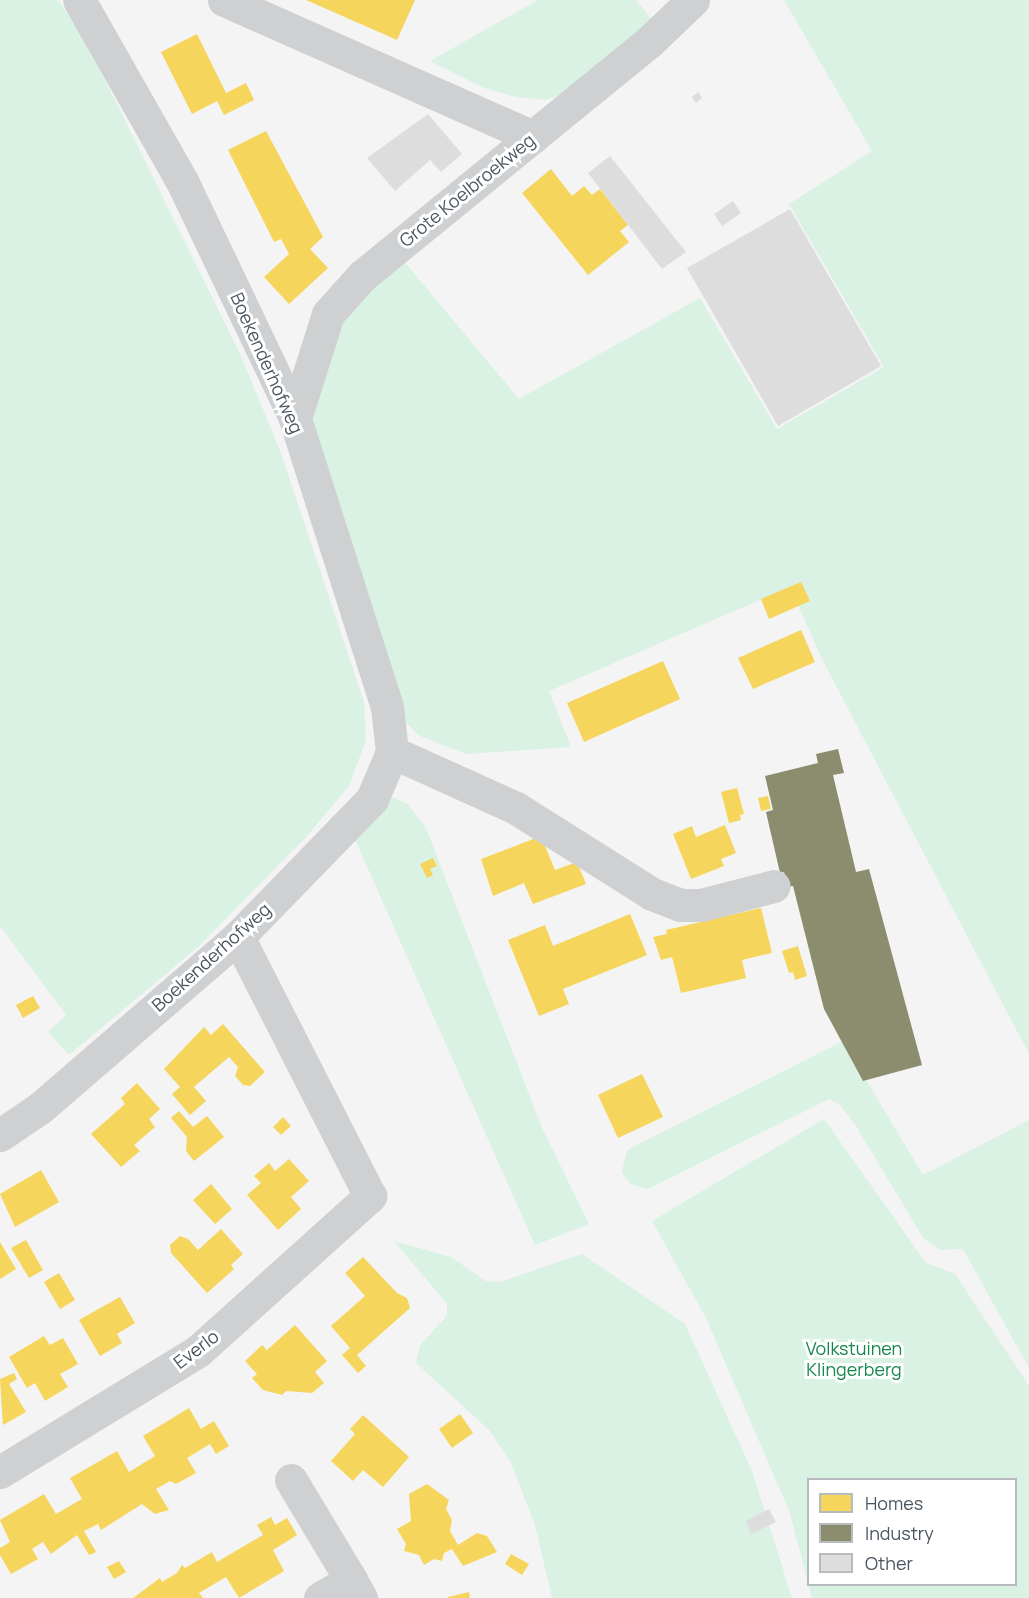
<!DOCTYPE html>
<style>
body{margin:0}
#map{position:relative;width:1029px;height:1598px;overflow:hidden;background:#f4f4f4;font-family:Manrope,sans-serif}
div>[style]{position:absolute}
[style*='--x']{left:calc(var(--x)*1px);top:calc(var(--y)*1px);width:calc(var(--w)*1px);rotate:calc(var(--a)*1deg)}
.green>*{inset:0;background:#d9f2e3}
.homes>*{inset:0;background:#f6d55c}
.industry>*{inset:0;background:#8c8c6e}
.building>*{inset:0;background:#ddddde}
.street>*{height:33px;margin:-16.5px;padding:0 16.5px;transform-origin:16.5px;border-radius:16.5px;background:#ced0d2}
span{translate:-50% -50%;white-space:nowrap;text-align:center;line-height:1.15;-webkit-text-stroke:6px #fff;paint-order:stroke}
.street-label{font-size:18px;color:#4a5661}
.park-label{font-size:18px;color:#17864f}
.legend{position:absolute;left:807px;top:1478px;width:210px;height:108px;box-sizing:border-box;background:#fff;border:2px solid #b7bbc0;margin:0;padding:8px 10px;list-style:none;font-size:18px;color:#4a5661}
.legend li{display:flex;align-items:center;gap:12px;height:30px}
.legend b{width:30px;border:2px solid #b7bbc0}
</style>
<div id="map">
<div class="green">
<i style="clip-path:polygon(0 0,58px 0,85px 39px,241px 356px,281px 453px,364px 702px,366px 740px,349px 786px,308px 835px,198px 947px,69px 1055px,48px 1032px,66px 1015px,0 926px)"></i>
<i style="clip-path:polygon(538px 0,636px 0,653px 21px,570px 90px,547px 100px,516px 97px,484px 88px,430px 61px)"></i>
<i style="clip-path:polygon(784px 0,1029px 0,1029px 1054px,822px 659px,790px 587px,549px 691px,571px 747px,466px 754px,420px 736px,402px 719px,308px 434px,314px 385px,338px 321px,403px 260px,519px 399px,700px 298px,777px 429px,884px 367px,789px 204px,872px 151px)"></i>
<i style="clip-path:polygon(388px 795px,408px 804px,426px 828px,542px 1128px,589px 1224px,535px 1245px,353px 835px)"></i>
<i style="clip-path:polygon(843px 1041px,923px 1175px,1029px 1120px,1029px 1368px,963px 1249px,941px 1250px,924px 1239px,854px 1123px,840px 1105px,829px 1099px,648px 1189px,630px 1184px,622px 1172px,627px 1150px)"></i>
<i style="clip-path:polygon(824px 1119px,926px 1263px,955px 1274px,1029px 1386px,1029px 1598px,812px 1598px,809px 1585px,1016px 1584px,1016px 1480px,808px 1480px,808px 1583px,790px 1513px,706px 1318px,652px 1221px)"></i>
<i style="clip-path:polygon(394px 1241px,451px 1257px,486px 1281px,500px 1282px,582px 1254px,685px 1324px,752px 1471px,792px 1598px,552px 1598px,535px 1525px,511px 1463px,490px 1431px,416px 1363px,420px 1345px,447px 1316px,447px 1304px)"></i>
</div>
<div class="homes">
<i style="clip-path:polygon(306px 0,415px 0,397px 40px)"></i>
<i style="clip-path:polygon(197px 34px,226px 93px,246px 83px,254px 100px,224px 115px,217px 101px,192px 114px,161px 52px)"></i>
<i style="clip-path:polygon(266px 131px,323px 237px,310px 249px,328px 268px,289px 304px,264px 277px,289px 254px,281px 239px,274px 242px,228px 150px)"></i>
<i style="clip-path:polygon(551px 169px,572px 196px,584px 186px,592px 195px,600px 189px,628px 225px,620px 231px,629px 242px,588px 275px,522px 193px)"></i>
<i style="clip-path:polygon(801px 582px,810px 601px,769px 619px,761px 599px)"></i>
<i style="clip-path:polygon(801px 630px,815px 662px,753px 689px,738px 658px)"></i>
<i style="clip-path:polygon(663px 661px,680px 699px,584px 742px,567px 703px)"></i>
<i style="clip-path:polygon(737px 788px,744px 814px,740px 815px,741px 820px,729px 823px,721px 792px)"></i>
<i style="clip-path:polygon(768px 796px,771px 809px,761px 811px,758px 798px)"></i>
<i style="clip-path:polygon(725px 825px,736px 853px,721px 859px,724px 866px,691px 879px,673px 834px,692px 826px,696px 837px)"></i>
<i style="clip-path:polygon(541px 836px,555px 870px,577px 862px,586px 884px,533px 904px,524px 883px,493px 896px,481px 859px)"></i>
<i style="clip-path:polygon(433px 858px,437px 866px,430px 869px,433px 875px,427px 878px,420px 864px)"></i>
<i style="clip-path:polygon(761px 908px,772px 953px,742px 960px,746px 978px,681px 993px,672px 957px,661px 960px,653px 937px,667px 934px,666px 930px)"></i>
<i style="clip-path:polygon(630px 914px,647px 955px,563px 989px,569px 1004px,539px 1016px,508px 940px,545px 925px,553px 946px)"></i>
<i style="clip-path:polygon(798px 946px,807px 976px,795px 980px,793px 972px,789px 973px,782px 951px)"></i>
<i style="clip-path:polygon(33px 996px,40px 1008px,23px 1018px,16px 1005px)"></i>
<i style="clip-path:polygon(223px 1024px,265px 1072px,250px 1086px,243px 1085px,235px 1076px,238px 1067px,229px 1057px,194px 1087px,206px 1101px,190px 1115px,172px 1094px,180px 1087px,164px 1069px,204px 1027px,211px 1035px)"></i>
<i style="clip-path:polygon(642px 1074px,663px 1117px,618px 1138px,598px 1095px)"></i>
<i style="clip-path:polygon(137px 1083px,160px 1109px,149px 1119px,155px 1127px,134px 1145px,140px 1151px,121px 1167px,91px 1134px,125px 1104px,121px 1098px)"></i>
<i style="clip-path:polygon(179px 1111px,193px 1127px,207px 1116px,224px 1137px,194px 1161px,186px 1151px,187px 1137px,171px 1118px)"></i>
<i style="clip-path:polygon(283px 1117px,291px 1126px,281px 1135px,273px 1127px)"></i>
<i style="clip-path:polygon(289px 1159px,309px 1181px,291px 1197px,301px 1209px,278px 1230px,247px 1195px,261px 1183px,254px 1176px,269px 1163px,275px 1171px)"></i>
<i style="clip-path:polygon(41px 1170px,59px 1202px,15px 1227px,0 1194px)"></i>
<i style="clip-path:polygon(211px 1184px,232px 1209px,215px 1224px,193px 1200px)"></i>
<i style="clip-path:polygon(221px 1229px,243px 1254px,231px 1265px,234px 1269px,207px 1293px,171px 1253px,170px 1245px,180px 1236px,188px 1239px,198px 1250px)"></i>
<i style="clip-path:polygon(26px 1240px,43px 1270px,29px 1278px,11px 1248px)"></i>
<i style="clip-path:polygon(0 1242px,16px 1269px,0 1279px)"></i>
<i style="clip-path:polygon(363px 1257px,397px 1293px,407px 1298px,410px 1308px,357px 1355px,366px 1366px,358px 1373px,342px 1355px,350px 1348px,331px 1326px,365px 1296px,345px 1273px)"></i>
<i style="clip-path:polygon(59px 1273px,75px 1300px,60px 1309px,44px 1282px)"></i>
<i style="clip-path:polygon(120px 1297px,135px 1323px,117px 1334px,122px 1343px,100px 1356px,79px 1320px)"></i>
<i style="clip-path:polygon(295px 1325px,327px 1361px,315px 1372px,324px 1383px,312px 1393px,286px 1391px,282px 1395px,263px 1390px,252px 1378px,257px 1374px,245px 1361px,262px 1345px,267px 1350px)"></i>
<i style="clip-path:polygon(44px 1336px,50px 1345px,63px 1338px,78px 1364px,60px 1374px,68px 1387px,45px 1401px,35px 1383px,27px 1388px,9px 1357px)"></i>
<i style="clip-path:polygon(14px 1373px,17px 1379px,9px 1384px,26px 1412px,3px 1425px,0 1379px)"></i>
<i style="clip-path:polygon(189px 1408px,201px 1429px,214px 1421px,229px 1446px,216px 1454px,210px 1444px,187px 1458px,196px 1473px,176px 1484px,170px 1481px,156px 1489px,169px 1510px,155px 1514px,142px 1504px,101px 1530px,98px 1524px,84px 1531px,96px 1552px,89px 1555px,77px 1535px,51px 1554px,43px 1542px,32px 1549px,38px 1559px,11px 1574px,0 1555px,0 1548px,10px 1542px,0 1520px,44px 1494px,56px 1514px,82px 1499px,70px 1478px,117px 1451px,129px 1472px,155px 1456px,143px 1436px)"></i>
<i style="clip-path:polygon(460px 1414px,473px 1433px,452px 1448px,439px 1429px)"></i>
<i style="clip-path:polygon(363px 1415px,409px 1457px,383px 1487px,363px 1470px,353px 1481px,331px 1461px,355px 1434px,350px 1429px)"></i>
<i style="clip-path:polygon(427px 1484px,449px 1500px,446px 1509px,452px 1520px,450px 1531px,458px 1545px,477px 1533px,487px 1536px,497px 1552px,463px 1566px,452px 1549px,444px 1553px,442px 1561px,434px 1559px,424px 1565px,419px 1555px,404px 1551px,406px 1544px,397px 1529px,411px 1521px,409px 1494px)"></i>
<i style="clip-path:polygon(271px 1517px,275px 1525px,287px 1518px,297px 1535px,273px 1550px,284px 1571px,239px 1598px,226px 1577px,199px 1593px,203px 1598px,133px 1598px,160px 1578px,162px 1582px,177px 1573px,182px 1565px,185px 1568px,212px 1552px,217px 1562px,263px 1535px,257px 1525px)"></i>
<i style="clip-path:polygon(511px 1554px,529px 1564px,522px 1575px,505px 1564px)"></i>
<i style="clip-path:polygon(119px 1561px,126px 1572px,114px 1579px,107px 1567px)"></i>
<i style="clip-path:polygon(469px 1592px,470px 1598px,448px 1598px,448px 1597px)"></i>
</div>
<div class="industry">
<i style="clip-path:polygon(838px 749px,844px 773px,833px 775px,856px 872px,869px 869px,922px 1065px,863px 1081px,824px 1009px,793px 886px,787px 887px,784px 872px,780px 873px,766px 812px,773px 810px,765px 776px,818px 763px,816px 754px)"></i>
</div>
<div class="building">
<i style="clip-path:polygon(698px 92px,702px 98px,696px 103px,692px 97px)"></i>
<i style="clip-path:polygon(428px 114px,462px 154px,441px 172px,430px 160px,395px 191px,367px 158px)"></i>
<i style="clip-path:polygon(610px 156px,686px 252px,662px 269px,588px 173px)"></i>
<i style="clip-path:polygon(733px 201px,741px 213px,722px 226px,714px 214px)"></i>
<i style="clip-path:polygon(790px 209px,881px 366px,778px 426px,687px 268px)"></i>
<i style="clip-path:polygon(769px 1509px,776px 1522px,751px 1534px,746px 1521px)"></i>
</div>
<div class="street">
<i style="--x:224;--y:0;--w:338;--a:23.9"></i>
<i style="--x:295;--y:418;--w:109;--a:-72.4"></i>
<i style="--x:328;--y:314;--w:51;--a:-48.2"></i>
<i style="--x:362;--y:276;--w:370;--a:-39.2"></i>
<i style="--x:649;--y:42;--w:61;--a:-43.7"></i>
<i style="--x:392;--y:752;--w:136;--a:24.3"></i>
<i style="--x:516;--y:808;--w:161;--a:32.3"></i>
<i style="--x:652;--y:894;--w:30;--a:21"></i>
<i style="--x:680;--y:905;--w:21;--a:0"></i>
<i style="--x:701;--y:905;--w:75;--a:-14.6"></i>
<i style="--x:0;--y:1135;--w:48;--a:-34"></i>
<i style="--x:40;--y:1108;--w:262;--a:-40.8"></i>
<i style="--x:238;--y:937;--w:192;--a:-45.8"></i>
<i style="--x:372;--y:799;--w:51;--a:-66.9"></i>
<i style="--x:392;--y:752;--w:45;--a:-96.3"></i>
<i style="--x:387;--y:707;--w:303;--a:-107.7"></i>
<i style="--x:295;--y:418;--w:260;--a:-115.5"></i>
<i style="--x:183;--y:183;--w:210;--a:-119.6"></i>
<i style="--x:0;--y:1472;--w:232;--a:-31.4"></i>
<i style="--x:198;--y:1351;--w:232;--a:-42"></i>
<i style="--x:370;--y:1196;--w:291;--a:-117"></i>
<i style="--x:291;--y:1480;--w:117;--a:59"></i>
<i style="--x:320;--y:1598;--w:36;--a:-30"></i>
<i style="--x:351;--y:1580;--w:21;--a:61"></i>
</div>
<div class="street-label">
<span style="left:467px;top:190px;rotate:-39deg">Grote Koelbroekweg</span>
<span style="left:267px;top:363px;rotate:66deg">Boekenderhofweg</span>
<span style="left:211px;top:957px;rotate:-42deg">Boekenderhofweg</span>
<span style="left:196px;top:1349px;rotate:-37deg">Everlo</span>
</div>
<div class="park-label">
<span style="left:854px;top:1359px">Volkstuinen<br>Klingerberg</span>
</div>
<ul class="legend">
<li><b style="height:16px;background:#f6d55c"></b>Homes</li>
<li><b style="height:16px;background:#8c8c6e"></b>Industry</li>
<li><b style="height:16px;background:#ddddde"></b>Other</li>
</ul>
</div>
